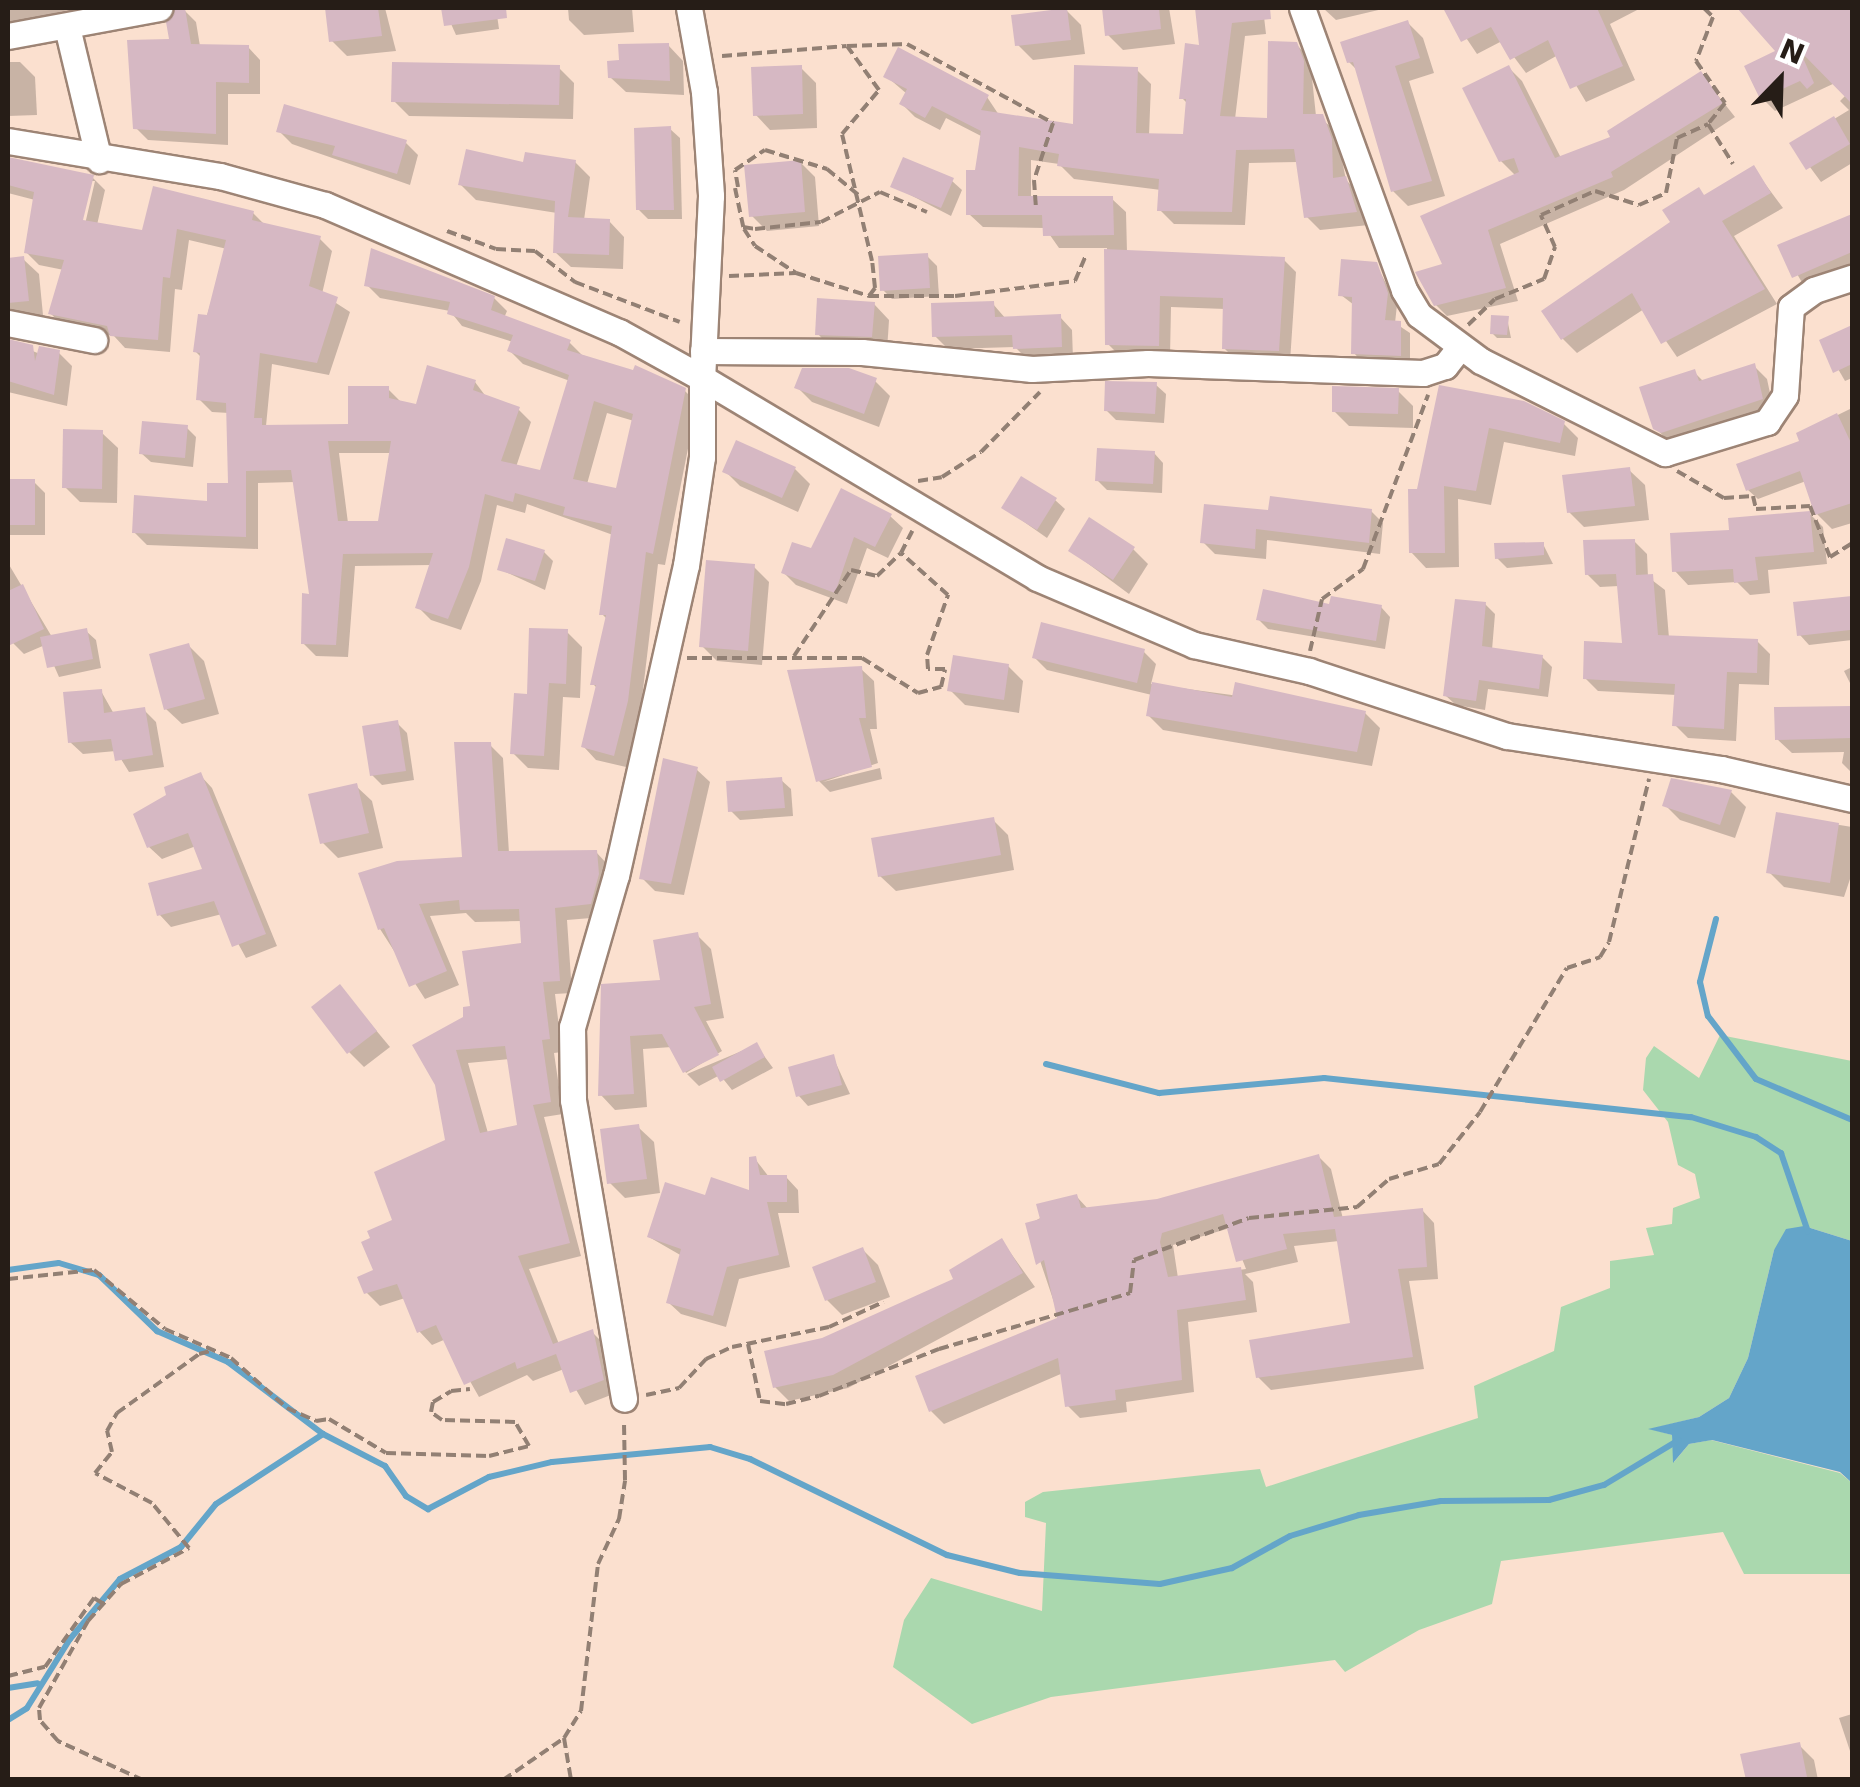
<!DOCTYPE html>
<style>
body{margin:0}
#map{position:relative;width:1860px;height:1787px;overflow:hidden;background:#fbe0cf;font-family:"DejaVu Sans",sans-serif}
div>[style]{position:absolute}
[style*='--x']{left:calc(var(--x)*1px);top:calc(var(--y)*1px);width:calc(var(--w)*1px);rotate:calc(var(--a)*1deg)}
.green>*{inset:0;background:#aad8ae}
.water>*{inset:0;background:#64a5c9}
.shadow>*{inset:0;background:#0003}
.stream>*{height:6px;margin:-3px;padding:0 3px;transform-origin:3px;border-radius:3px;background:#64a5c9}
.building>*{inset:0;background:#d6b8c3}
.path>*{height:4px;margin-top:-2px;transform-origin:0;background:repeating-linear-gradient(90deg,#928074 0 10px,transparent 0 15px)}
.roads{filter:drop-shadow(2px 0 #9d8475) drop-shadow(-2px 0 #9d8475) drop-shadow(0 2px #9d8475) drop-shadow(0 -2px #9d8475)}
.street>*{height:25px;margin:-12.5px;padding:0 12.5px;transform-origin:12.5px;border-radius:12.5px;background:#fff}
span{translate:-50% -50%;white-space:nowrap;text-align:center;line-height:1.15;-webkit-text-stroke:9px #fff;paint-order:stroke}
.frame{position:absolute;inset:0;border:10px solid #261d17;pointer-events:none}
.north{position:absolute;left:1730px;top:30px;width:100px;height:100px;-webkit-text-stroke:8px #fff;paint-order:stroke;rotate:23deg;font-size:28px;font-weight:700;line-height:40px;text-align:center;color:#261d17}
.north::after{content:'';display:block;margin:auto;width:35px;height:45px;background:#261d17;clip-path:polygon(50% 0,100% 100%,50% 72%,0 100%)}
</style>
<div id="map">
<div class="green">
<i style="clip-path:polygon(1720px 1035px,1852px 1061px,1852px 1241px,1804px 1226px,1774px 1250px,1748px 1358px,1729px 1398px,1699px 1417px,1651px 1429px,1672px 1435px,1674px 1462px,1689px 1444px,1711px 1440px,1840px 1473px,1852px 1483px,1852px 1574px,1744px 1574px,1723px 1532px,1501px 1561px,1492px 1604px,1419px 1630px,1345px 1672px,1335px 1660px,1051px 1697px,972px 1724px,893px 1667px,904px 1620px,931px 1578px,1042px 1611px,1046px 1523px,1025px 1517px,1025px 1502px,1043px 1492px,1260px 1469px,1266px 1487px,1478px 1418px,1474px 1386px,1554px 1351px,1561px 1307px,1610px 1288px,1610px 1261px,1654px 1255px,1646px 1228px,1672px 1224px,1673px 1208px,1700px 1198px,1695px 1174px,1678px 1165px,1668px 1122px,1643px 1090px,1646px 1058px,1654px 1046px,1699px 1078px)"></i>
</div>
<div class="water">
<i style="clip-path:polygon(1804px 1226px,1852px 1241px,1852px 1483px,1840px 1472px,1712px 1440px,1689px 1444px,1673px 1463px,1672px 1435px,1648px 1429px,1699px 1417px,1729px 1398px,1748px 1358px,1774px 1250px,1786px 1229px)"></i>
</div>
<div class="shadow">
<i style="clip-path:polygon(8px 8px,77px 8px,8px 24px)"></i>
<i style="clip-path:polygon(328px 8px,385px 8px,396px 51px,347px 56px,332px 41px)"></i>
<i style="clip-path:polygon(444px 8px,496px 8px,499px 29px,456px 35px)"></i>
<i style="clip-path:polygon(568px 8px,632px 8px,634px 32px,584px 35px,569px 20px)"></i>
<i style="clip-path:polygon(1105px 8px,1169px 8px,1175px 44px,1123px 50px,1108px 35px)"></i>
<i style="clip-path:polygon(1198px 8px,1263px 8px,1266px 34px,1245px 36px,1235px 119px,1269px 121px,1296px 44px,1310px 59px,1316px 116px,1336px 130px,1346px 180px,1359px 193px,1369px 225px,1320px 230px,1306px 216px,1298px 162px,1249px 163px,1245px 225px,1174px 224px,1160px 210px,1161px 190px,1074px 179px,1059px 164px,1031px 160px,1031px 199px,1112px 199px,1126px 212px,1127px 252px,1284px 260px,1296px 272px,1290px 362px,1237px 361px,1224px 348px,1225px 309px,1171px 307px,1170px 357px,1120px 356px,1108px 344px,1107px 248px,1059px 248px,1045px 228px,983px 227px,969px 214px,983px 137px,946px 118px,940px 130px,915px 117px,902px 104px,907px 94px,886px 76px,987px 97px,999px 115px,1075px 127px,1137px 70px,1151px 84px,1149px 136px,1186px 136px,1188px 104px,1182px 98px,1202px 48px)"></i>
<i style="clip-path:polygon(1323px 8px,1387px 8px,1336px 20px)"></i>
<i style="clip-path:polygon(1446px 8px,1641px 8px,1610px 24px,1635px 80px,1586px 102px,1558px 55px,1526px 73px,1502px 41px,1477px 54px)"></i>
<i style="clip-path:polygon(1741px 8px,1797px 8px,1809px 22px,1827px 8px,1852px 8px,1852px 163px,1821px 182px,1793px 144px,1849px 110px,1840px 101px,1846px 95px,1835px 83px,1775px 111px,1762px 98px,1779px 52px)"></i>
<i style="clip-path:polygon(1066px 10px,1081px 25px,1085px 54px,1033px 60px,1018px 45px)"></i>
<i style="clip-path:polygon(185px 11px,196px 22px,200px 46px,248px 47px,260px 60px,260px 94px,228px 94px,228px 145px,148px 140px,135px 127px)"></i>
<i style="clip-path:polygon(1408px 23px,1423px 38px,1434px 73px,1409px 81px,1445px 196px,1408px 206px,1393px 191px,1359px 72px,1349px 62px)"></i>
<i style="clip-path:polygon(668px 45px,683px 61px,684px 95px,626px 92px,610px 77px)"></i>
<i style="clip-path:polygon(8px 62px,20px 62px,35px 77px,37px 115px,8px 116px)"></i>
<i style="clip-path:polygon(559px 68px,574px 83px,573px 119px,409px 116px,394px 101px)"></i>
<i style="clip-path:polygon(801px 68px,816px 83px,817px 128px,770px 130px,755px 114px)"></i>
<i style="clip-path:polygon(1509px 68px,1522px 81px,1561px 158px,1614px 138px,1701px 74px,1735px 117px,1624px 190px,1500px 244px,1518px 301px,1447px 316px,1433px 302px,1446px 266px,1516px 176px,1501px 161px)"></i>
<i style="clip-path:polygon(670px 129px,680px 138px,682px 219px,648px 219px,638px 209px)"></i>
<i style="clip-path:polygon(279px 131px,406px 143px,418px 155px,410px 185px,292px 144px)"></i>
<i style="clip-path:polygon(evenodd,8px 160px,92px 177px,105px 190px,97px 225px,144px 233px,253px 213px,266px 226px,319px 238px,332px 251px,322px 294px,350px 312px,329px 375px,272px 364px,266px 426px,350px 426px,388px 389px,402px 403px,418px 407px,475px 382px,487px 398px,518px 409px,531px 422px,516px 467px,542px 472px,570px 381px,523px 364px,510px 351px,513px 342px,462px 326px,450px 311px,380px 298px,367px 285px,494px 298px,507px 311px,504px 318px,569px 342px,582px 355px,684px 390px,697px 403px,665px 565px,658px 564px,640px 715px,626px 767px,596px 760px,584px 747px,598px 689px,593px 684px,607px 619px,602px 614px,613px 535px,527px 504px,525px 513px,497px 505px,481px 581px,461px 630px,431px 620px,418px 607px,432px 565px,355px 566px,348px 657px,316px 656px,303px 643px,312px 596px,295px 482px,258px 483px,258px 549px,147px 545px,134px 532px,209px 503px,231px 485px,229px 413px,212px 412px,199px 399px,202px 358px,196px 352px,227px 249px,189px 240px,182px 290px,175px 289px,170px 352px,125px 348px,114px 336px,64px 326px,51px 314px,64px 270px,39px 265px,26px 252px,35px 200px,8px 193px,8px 160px,90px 181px,95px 181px,83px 233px,78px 231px,90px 181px,8px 160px,607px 413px,634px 421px,617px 491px,587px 484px,607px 413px,8px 160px,339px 453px,392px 453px,381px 524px,348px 523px,339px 453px)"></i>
<i style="clip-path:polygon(575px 162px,590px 177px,584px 220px,609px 221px,624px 237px,623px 269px,571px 267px,555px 252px,557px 213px,476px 200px,461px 185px,526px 165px)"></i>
<i style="clip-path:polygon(800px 162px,815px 177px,819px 226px,767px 231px,752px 216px)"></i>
<i style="clip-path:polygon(1754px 169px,1783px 208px,1734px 236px,1777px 304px,1677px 357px,1644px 309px,1577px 353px,1563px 339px,1544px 311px)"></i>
<i style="clip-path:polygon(952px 181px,962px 190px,951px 216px,893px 186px)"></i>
<i style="clip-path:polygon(1852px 215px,1852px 265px,1804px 286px,1781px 246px)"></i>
<i style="clip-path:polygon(927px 256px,937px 266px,939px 296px,892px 299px,883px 290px)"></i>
<i style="clip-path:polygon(23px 259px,39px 274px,43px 315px,8px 319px,8px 260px)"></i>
<i style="clip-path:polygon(1376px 264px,1397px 305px,1395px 323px,1410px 333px,1410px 364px,1363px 363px,1354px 353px,1354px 305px,1341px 295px)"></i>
<i style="clip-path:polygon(874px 304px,889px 320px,887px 351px,833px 350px,818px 334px)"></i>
<i style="clip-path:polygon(993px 304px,1006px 319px,1060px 317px,1072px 330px,1073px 359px,1028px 360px,1015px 347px,948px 349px,935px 336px)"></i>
<i style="clip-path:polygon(1507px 318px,1511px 338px,1497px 338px,1493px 334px)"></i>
<i style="clip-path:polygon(1852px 328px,1852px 378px,1845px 381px,1822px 341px)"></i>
<i style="clip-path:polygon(8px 341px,40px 354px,58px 352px,72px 366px,67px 406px,8px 392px)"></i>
<i style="clip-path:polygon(1754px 366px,1767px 379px,1774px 412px,1669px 441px,1655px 428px,1694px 372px,1704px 382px)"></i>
<i style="clip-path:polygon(875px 381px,890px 396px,879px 427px,812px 402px,797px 387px)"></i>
<i style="clip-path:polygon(1156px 385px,1166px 394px,1164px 423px,1116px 420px,1106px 410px)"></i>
<i style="clip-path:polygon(1441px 388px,1563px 423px,1578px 438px,1575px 456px,1504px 442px,1491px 505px,1458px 499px,1459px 567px,1426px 568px,1411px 552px)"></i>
<i style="clip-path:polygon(1398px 391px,1413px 406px,1413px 428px,1349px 426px,1334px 411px)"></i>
<i style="clip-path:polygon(1852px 408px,1852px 452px,1809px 472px,1813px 483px,1852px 469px,1852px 523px,1832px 529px,1817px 514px,1806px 481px,1758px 499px,1748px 490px,1802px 442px,1799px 434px)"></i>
<i style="clip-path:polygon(187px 428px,196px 437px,193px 467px,151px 462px,141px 453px)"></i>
<i style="clip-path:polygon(102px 433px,118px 448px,117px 503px,80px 502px,65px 487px)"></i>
<i style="clip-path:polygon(1154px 453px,1163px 463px,1162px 493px,1107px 490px,1097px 480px)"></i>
<i style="clip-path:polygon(795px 469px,810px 484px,798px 512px,740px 486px,725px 471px)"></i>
<i style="clip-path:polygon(1629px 470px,1645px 485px,1649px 520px,1584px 527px,1569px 512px)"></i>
<i style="clip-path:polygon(8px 482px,34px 482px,45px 493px,45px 535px,8px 535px)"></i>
<i style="clip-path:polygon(1055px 500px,1065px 509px,1047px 538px,1004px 508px)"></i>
<i style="clip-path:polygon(1371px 511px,1383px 523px,1380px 554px,1267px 540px,1266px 559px,1215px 554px,1203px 542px,1270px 513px)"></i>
<i style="clip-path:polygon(1809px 513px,1823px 527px,1827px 564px,1768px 570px,1770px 593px,1750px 595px,1737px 582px,1688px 585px,1675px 571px,1731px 533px)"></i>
<i style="clip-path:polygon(890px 516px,903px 528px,888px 558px,867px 548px,847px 604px,796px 585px,784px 573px)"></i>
<i style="clip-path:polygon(1634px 541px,1647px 554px,1648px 577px,1665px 590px,1669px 638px,1757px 641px,1770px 654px,1769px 685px,1739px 684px,1736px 741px,1688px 738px,1675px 725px,1677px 695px,1598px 691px,1585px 678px,1625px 645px,1619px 586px,1600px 587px,1587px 574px)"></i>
<i style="clip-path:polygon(1543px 544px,1553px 564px,1507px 568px,1497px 558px)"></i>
<i style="clip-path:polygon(1133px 549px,1148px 564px,1129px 594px,1071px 551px)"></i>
<i style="clip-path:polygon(544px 552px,553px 561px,545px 590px,499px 569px)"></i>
<i style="clip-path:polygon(8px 563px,52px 637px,86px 631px,96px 640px,101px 668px,59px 677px,45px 645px,24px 654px,13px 643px)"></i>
<i style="clip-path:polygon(753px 566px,769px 582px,762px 665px,717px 661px,702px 646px)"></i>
<i style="clip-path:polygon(1845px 599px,1852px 607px,1852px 640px,1809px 645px,1800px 635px)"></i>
<i style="clip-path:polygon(1485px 604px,1495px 614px,1492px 650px,1542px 657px,1552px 667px,1548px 697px,1488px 689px,1485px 710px,1456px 705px,1446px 696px)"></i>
<i style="clip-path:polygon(1381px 607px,1390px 617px,1385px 649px,1268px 629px,1258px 619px)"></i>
<i style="clip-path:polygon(567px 632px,582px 647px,580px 698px,563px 697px,559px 770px,528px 768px,513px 753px)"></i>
<i style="clip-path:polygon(189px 646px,204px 661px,219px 714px,182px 724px,166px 709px)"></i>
<i style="clip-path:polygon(1143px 651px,1156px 664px,1151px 684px,1365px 713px,1380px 728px,1372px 766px,1163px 730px,1148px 715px,1152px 695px,1047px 670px,1034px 657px)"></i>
<i style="clip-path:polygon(1008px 666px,1023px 681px,1019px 713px,965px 705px,950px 690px)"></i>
<i style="clip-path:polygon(1852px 667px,1852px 687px,1844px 671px)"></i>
<i style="clip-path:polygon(861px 669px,874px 681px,877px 729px,870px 729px,878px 763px,823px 782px,880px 768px,882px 779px,830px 792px,818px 780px)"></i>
<i style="clip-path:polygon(101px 691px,114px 714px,144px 710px,156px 722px,164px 767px,129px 772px,116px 751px,83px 754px,70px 742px)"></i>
<i style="clip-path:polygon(1852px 708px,1852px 773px,1842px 763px,1844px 752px,1792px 753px,1777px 739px,1777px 710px)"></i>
<i style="clip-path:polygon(397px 723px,407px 733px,414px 780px,382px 785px,372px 775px)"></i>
<i style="clip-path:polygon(evenodd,490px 745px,503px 758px,509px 853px,596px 852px,609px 866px,603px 917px,567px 920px,572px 993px,555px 994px,562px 1052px,554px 1053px,563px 1114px,544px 1117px,581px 1256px,529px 1269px,559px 1344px,592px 1332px,605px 1345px,616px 1393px,585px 1405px,564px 1369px,533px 1381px,527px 1375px,479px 1397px,446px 1339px,432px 1345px,419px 1331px,405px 1298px,380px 1306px,366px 1292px,395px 1222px,448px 1142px,437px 1084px,466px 1019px,524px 945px,522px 921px,475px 922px,466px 913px,430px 916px,459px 985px,425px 999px,380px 929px,464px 859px,490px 745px,510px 1059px,520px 1127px,488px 1133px,468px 1063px,510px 1059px)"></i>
<i style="clip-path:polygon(696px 769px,710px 782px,684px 895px,655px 891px,642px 878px)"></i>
<i style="clip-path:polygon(200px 775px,212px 788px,277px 946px,246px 958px,222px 914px,171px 927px,159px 914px,205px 870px,196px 846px,162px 859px,149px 847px,170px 796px)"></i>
<i style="clip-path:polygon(781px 780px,791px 789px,793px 816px,740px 820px,730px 810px)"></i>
<i style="clip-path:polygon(356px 786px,372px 801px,383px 848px,338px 858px,323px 843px)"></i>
<i style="clip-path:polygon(1731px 792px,1746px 807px,1735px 838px,1680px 820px,1665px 805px)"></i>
<i style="clip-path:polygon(1778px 815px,1852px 827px,1852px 873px,1844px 897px,1784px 887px,1769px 872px)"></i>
<i style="clip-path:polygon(993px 820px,1008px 835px,1014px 870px,896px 891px,880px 876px)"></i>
<i style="clip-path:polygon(697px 935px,711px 949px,724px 1018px,706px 1021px,722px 1051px,686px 1073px,672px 1047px,643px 1049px,647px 1107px,615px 1110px,601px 1095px,604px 986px,663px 983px)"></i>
<i style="clip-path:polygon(340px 987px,390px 1047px,364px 1067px,349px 1052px)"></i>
<i style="clip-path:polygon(756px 1045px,773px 1068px,732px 1090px,720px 1075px,699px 1086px,687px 1074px)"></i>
<i style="clip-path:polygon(833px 1057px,850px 1094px,808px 1106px,799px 1096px)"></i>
<i style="clip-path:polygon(638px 1127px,654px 1142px,660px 1193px,625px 1198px,610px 1183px)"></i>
<i style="clip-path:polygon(evenodd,1319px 1157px,1331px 1169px,1343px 1219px,1422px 1210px,1434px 1223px,1438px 1279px,1409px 1281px,1424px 1369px,1271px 1390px,1258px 1377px,1353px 1325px,1339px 1241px,1294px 1246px,1298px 1262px,1245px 1274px,1253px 1282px,1257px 1312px,1188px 1322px,1194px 1392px,1126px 1402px,1127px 1412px,1080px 1418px,1068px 1406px,1063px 1373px,944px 1424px,931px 1411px,918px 1377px,1060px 1320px,1028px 1225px,1077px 1197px,1089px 1210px,1157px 1202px,1319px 1157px,1230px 1228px,1246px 1269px,1178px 1278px,1173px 1245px,1230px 1228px)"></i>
<i style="clip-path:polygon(755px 1159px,769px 1177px,786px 1177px,798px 1190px,799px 1213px,778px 1213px,790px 1267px,739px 1279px,726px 1327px,681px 1314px,668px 1302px,682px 1256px,649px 1237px,706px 1198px,752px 1194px)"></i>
<i style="clip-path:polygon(1002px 1241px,1035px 1287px,848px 1388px,789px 1401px,775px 1387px,823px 1340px,956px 1280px)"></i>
<i style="clip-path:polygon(863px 1250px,878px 1265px,890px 1297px,842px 1315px,827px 1300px)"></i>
<i style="clip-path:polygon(1852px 1714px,1852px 1757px,1839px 1718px)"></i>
<i style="clip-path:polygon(1799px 1745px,1814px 1760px,1818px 1780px,1748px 1780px)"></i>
</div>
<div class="stream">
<i style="--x:1716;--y:919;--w:65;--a:104.3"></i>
<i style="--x:1700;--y:982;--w:35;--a:77"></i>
<i style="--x:1708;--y:1016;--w:79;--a:52.7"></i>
<i style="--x:1756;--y:1079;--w:104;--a:23.1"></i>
<i style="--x:1046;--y:1064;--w:117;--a:14.4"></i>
<i style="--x:1159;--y:1093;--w:166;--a:-5.2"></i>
<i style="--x:1324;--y:1078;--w:369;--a:6.1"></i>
<i style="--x:1691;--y:1117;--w:68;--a:17.1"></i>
<i style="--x:1756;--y:1137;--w:30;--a:33"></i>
<i style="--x:1781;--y:1153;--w:83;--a:71.1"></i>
<i style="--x:8;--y:1270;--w:51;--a:-7.8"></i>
<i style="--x:59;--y:1263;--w:42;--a:16.7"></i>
<i style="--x:99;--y:1275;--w:81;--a:44"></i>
<i style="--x:157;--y:1331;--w:77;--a:23.6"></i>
<i style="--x:228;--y:1362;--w:119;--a:37.2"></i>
<i style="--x:8;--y:1688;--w:30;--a:-9"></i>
<i style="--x:8;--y:1720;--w:22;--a:-32"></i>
<i style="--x:27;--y:1708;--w:81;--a:-58.1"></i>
<i style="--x:70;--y:1639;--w:78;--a:-50.2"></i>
<i style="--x:120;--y:1579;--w:69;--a:-27.7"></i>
<i style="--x:181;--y:1547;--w:55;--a:-50.9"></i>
<i style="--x:216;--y:1504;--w:128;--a:-33.2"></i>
<i style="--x:323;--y:1434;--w:70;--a:27.3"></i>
<i style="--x:385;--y:1466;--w:37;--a:55"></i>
<i style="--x:406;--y:1496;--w:26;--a:31"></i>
<i style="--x:428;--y:1509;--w:69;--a:-27.7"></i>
<i style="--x:489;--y:1477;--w:65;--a:-13.4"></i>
<i style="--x:552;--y:1462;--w:159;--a:-5.4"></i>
<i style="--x:710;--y:1447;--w:42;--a:16.7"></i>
<i style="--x:750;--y:1459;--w:219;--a:26"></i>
<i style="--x:947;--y:1555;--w:75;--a:13.9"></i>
<i style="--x:1020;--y:1573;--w:140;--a:4.5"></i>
<i style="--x:1160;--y:1584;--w:74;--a:-12.5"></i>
<i style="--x:1232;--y:1568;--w:66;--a:-28.9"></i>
<i style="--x:1290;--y:1536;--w:72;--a:-16.9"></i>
<i style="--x:1359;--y:1515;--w:83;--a:-9.7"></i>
<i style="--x:1441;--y:1501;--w:108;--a:-0.5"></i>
<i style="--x:1549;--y:1500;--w:57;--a:-15.3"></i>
<i style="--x:1604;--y:1485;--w:87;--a:-31"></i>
</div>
<div class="building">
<i style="clip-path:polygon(185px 8px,191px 44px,249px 45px,249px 83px,216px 82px,216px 134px,133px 129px,127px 40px,169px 39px,166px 22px,175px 9px)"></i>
<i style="clip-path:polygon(325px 8px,378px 8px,382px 36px,329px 42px)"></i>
<i style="clip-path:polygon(441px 8px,506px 8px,507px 18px,444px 26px)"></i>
<i style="clip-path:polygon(1067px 8px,1071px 40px,1015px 46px,1011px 15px)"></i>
<i style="clip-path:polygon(1102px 8px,1159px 8px,1161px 29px,1105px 36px)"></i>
<i style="clip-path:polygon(1195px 8px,1270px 8px,1271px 19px,1232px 23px,1220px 116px,1267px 118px,1268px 41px,1297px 42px,1304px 61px,1303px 114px,1323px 114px,1332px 139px,1333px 178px,1346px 176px,1357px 212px,1304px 218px,1294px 149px,1236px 150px,1232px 212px,1157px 211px,1159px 179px,1057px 166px,1059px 154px,1019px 147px,1018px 196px,1113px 196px,1114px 235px,1043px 236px,1042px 215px,966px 215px,966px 170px,975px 170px,981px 131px,932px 106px,925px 118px,899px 104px,907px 89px,883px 77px,898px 47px,989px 95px,981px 110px,1073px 124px,1074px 65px,1138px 67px,1136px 133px,1183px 134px,1186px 99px,1179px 99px,1185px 43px,1199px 45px)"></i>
<i style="clip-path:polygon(1443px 8px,1597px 8px,1623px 66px,1570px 89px,1548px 40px,1510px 60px,1491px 27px,1461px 42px)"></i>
<i style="clip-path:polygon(1737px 8px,1852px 8px,1852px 104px,1800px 51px,1814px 83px,1807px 89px,1800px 81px,1760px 99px,1744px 66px,1775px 51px)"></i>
<i style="clip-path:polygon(1408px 20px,1420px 58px,1395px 66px,1432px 181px,1391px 192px,1353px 62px,1347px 63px,1340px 42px)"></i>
<i style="clip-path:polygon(669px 43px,670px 81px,608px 78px,607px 61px,619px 60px,618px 44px)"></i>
<i style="clip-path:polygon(392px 62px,560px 65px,559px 105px,391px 102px)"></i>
<i style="clip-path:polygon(802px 65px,803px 114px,753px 116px,751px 67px)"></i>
<i style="clip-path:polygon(1509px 65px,1555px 158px,1610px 137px,1607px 131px,1701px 71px,1723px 103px,1611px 172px,1613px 177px,1488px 230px,1506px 288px,1434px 306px,1415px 272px,1442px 264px,1420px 216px,1519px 172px,1514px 158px,1499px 162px,1462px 88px)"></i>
<i style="clip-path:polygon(284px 104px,407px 140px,397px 174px,332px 155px,335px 146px,276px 132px)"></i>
<i style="clip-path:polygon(1834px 116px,1850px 144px,1806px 170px,1789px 143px)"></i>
<i style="clip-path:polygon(671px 126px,674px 210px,636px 210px,634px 128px)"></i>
<i style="clip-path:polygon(466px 149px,523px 162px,525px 152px,576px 160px,568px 217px,610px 219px,609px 255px,553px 253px,555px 201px,458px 185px)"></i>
<i style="clip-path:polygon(evenodd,8px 157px,94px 175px,83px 220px,142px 230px,153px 186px,254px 211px,252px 220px,321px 236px,309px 286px,338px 297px,317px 363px,260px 353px,254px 418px,262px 418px,262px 425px,348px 424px,348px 386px,389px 386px,389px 398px,416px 404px,427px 365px,476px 380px,473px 390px,520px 407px,501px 461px,540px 470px,569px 375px,507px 351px,513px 335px,447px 314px,450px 302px,364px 286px,371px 248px,495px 296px,491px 310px,571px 340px,567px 350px,633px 370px,635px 365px,686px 388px,653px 554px,646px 552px,628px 701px,614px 756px,581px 747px,596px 685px,590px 685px,606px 615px,599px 615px,612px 526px,563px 515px,565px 507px,515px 493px,513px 502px,485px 494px,469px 567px,448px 619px,415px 608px,433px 553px,343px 554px,336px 645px,301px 644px,302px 593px,309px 594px,291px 470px,246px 471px,246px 537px,132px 533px,134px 495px,207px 501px,207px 483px,228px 483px,226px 403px,196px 400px,200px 353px,193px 352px,198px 314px,207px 315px,226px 240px,177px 229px,170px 278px,163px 277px,158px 340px,110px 336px,107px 326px,48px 314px,64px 260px,24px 253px,34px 192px,8px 185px,8px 157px,594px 401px,633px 414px,616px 488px,573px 479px,594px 401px,8px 157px,328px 441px,391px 441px,378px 521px,338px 521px,328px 441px)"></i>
<i style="clip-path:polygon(903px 157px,954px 178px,941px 208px,890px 187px)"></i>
<i style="clip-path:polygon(801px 160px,805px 212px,749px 217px,744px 165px)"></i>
<i style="clip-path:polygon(1754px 165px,1771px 193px,1722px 221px,1765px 289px,1661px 344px,1632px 293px,1561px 340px,1541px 311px,1670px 222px,1662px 210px,1699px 187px,1704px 195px)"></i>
<i style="clip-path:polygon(1852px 214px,1852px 252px,1792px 278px,1777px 245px)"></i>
<i style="clip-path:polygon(1104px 249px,1285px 257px,1279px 351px,1222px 349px,1223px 298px,1160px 296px,1159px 346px,1105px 345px)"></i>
<i style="clip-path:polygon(928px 253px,930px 288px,880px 291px,878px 256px)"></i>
<i style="clip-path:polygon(24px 256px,29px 301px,8px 303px,8px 258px)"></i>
<i style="clip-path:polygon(1341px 259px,1377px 262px,1388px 293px,1385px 320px,1401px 321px,1401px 356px,1351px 354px,1352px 297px,1338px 296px)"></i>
<i style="clip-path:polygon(817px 298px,875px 302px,872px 337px,815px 335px)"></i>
<i style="clip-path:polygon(994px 301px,995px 317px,1061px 314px,1062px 347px,1013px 349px,1012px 335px,932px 337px,931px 303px)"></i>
<i style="clip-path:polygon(1491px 315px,1509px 316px,1507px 335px,1490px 334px)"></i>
<i style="clip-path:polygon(1852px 325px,1852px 364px,1833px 373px,1819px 340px)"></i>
<i style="clip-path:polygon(8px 339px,33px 345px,35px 361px,39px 346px,60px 350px,54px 395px,8px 381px)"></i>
<i style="clip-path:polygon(1755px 363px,1763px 399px,1661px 433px,1653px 429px,1639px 387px,1695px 369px,1699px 381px)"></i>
<i style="clip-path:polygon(802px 368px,849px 368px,877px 378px,864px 414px,794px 388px)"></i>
<i style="clip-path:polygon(1105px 381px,1157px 382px,1155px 414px,1104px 411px)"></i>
<i style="clip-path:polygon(1439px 385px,1524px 401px,1565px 421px,1560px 443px,1489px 428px,1476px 491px,1444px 486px,1445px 553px,1409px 553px,1408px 489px,1417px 489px)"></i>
<i style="clip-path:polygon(1332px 386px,1399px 388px,1398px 414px,1332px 412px)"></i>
<i style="clip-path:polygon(1837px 413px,1852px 445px,1852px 503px,1815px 515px,1800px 471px,1746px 491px,1736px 464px,1799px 441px,1796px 433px)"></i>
<i style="clip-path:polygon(142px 421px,188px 425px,185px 458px,139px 454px)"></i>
<i style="clip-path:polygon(63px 429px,103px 430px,102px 489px,62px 488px)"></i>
<i style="clip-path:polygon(736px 440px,796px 467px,782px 498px,722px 472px)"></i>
<i style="clip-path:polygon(1097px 448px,1155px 451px,1153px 484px,1095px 481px)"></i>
<i style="clip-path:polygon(1630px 467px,1635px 506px,1567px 513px,1562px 475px)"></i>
<i style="clip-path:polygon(1021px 476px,1057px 498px,1037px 530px,1001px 508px)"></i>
<i style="clip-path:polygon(8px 479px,35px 479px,35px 525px,8px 525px)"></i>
<i style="clip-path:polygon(841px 488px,892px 514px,875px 547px,854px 537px,835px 593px,781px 573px,792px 542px,811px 548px)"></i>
<i style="clip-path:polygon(1270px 496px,1372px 509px,1369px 543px,1256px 529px,1255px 549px,1200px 543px,1204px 504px,1268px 510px)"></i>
<i style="clip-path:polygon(1810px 511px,1814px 552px,1755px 557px,1758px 580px,1734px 583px,1733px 569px,1672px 572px,1670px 533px,1729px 530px,1728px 518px)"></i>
<i style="clip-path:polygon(1089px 517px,1135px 547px,1113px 580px,1068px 551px)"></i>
<i style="clip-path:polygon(506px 538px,545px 550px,535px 581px,497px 570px)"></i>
<i style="clip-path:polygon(1635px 539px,1636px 575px,1653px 574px,1658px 635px,1758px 639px,1757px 673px,1727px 672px,1724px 729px,1672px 726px,1675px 684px,1583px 679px,1584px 641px,1622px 643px,1616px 574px,1585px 575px,1583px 540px)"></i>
<i style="clip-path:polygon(1544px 542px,1544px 555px,1495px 559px,1494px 543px)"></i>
<i style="clip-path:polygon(706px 560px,755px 564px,748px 651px,699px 647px)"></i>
<i style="clip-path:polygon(23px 584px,44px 629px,8px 646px,8px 591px)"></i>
<i style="clip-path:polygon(1263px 589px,1329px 604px,1331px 596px,1382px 605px,1376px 641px,1256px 620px)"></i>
<i style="clip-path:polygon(1852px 596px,1850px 630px,1797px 636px,1793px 602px)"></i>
<i style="clip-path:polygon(1455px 599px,1486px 602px,1482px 646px,1543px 655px,1539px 689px,1479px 680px,1476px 701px,1443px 696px)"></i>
<i style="clip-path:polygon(1041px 622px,1145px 649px,1137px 683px,1032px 658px)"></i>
<i style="clip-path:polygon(87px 628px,93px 659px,47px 668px,40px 637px)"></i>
<i style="clip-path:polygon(529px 628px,568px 629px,566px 684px,549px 683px,544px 756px,510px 754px,514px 693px,527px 694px)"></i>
<i style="clip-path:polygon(189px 643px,205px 699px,164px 710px,149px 654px)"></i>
<i style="clip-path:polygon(953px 655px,1009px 664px,1004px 700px,947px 691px)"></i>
<i style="clip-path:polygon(862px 666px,866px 718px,859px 718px,872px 767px,816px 782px,787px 670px)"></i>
<i style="clip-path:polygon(1152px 682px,1232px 697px,1235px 682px,1366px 711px,1357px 752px,1146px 716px)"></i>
<i style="clip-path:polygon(102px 689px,104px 713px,145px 707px,153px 755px,115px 761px,111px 739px,68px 743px,63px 692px)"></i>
<i style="clip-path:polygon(1852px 706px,1852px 738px,1775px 740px,1774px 707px)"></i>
<i style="clip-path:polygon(398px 720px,406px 771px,370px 776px,362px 726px)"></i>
<i style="clip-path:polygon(evenodd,454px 742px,491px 742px,498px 851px,597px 850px,599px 874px,591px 904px,555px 908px,560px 981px,543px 982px,550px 1039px,542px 1040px,551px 1102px,533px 1105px,570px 1243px,518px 1256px,553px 1344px,593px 1329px,604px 1380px,570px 1393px,556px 1354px,517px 1369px,515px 1362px,464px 1385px,436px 1325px,417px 1333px,397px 1284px,364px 1294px,357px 1277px,373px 1270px,361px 1242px,370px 1238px,367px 1231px,392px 1220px,374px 1172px,445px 1140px,435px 1085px,412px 1045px,463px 1017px,463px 1007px,470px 1006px,462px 951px,521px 943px,519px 909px,460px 910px,459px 900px,419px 904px,447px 971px,409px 987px,384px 928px,378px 930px,358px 873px,397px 861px,462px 857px,454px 742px,505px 1046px,517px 1125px,480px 1133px,456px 1050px,505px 1046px)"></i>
<i style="clip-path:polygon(663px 758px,698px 767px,671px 884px,639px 879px)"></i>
<i style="clip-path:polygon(201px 772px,266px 934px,232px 947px,214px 901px,157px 916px,148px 883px,202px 869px,188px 833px,147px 848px,133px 814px,166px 795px,164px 787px)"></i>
<i style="clip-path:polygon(782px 777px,785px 808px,728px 812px,726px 781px)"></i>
<i style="clip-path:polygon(1671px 778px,1732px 790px,1720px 825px,1662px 806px)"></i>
<i style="clip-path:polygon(357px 783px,369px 833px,320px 844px,308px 794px)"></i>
<i style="clip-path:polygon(1776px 812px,1839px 823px,1830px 883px,1766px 873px)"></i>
<i style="clip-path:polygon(994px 817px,1001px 855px,878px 877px,871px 838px)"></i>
<i style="clip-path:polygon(698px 932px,711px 1004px,694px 1007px,719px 1055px,683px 1073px,662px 1034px,630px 1036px,634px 1094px,598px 1096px,601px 984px,660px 980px,653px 940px)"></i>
<i style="clip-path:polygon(340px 984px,377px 1031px,347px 1054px,311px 1007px)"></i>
<i style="clip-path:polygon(757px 1042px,765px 1057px,720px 1082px,712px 1067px)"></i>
<i style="clip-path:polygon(834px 1054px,842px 1085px,796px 1097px,788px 1067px)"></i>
<i style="clip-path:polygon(639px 1124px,647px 1179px,607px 1184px,600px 1129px)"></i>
<i style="clip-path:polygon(1319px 1154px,1334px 1217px,1423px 1208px,1427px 1267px,1398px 1269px,1413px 1357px,1256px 1378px,1249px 1340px,1350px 1323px,1335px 1229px,1283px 1234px,1287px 1249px,1236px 1262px,1223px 1214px,1162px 1233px,1160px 1242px,1168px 1277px,1241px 1267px,1246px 1300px,1177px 1310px,1182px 1380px,1115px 1390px,1116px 1400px,1065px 1407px,1058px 1358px,929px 1412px,915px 1376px,1057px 1318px,1044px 1260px,1036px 1265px,1025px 1223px,1040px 1219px,1036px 1204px,1077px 1194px,1081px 1208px,1157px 1199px)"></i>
<i style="clip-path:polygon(756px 1156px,760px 1175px,787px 1175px,787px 1202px,767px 1202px,779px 1255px,727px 1267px,713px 1316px,666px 1303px,681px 1249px,647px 1237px,665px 1182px,705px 1195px,711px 1177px,749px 1190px,749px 1157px)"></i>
<i style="clip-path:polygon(1002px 1238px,1023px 1273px,833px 1375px,773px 1388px,764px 1351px,822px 1338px,953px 1279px,949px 1270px)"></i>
<i style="clip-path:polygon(863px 1247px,876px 1282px,825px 1301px,812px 1267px)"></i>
<i style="clip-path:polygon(1800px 1742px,1807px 1777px,1746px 1780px,1740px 1754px)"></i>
</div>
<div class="path">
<i style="--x:1704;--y:8;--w:13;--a:45"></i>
<i style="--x:1713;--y:17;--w:47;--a:111.1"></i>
<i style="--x:1696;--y:61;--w:51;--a:55.4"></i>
<i style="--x:1725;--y:103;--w:27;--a:129"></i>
<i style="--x:722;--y:56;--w:125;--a:-4.6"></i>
<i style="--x:738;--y:187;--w:17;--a:-100"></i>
<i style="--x:735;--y:170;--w:36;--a:-34"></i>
<i style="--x:765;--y:150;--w:65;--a:17"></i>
<i style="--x:827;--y:169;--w:44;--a:39.5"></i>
<i style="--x:735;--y:188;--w:40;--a:78"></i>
<i style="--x:743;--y:227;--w:12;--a:9"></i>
<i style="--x:755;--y:229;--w:66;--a:-6.1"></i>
<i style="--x:821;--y:222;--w:66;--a:-27"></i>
<i style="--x:880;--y:192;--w:51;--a:23.1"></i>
<i style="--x:744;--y:229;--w:20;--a:57"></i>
<i style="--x:755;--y:246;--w:49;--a:33.4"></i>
<i style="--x:447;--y:231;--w:52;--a:20.2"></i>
<i style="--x:496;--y:249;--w:39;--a:3"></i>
<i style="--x:535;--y:251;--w:51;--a:37.8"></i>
<i style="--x:575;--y:282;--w:112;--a:20.9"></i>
<i style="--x:729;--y:276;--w:67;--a:-2.6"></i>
<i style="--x:796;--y:273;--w:77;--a:17.5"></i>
<i style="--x:869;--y:296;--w:86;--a:0"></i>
<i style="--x:955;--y:296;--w:121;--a:-7.1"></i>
<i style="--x:1075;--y:281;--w:28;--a:-67"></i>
<i style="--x:869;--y:296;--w:10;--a:-53"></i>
<i style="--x:875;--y:288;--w:27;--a:-96"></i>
<i style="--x:872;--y:261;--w:130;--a:-103.3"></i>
<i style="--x:842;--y:134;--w:57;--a:-49.9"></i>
<i style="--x:879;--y:90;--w:54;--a:-126"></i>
<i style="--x:847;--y:46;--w:60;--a:-1.9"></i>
<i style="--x:907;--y:44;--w:166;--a:28.4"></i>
<i style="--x:1053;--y:123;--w:60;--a:108.4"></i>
<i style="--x:1034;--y:180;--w:26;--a:86"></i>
<i style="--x:1468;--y:325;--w:37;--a:-44"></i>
<i style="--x:1495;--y:299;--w:53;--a:-22.2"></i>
<i style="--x:1544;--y:279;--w:34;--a:-71"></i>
<i style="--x:1555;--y:247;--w:35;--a:-114"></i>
<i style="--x:1541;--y:215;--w:59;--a:-24"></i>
<i style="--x:1595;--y:191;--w:46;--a:17.7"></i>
<i style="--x:1639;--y:205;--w:30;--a:-24"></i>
<i style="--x:1666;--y:193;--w:56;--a:-78.7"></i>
<i style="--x:1677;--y:138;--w:34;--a:-24"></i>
<i style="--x:1708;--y:124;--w:47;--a:58"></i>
<i style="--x:1677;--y:471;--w:54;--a:29.9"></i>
<i style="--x:1724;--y:498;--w:29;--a:-4"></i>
<i style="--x:1753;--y:496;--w:13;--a:77"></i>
<i style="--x:1756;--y:509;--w:54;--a:-3.2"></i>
<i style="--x:1810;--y:506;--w:55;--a:68.6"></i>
<i style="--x:1830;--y:557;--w:26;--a:-32"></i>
<i style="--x:918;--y:481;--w:24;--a:-9"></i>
<i style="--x:942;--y:477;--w:46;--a:-32.7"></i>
<i style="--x:981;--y:452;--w:84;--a:-45.5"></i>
<i style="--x:1310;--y:651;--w:53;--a:-77"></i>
<i style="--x:1322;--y:599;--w:51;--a:-36.2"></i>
<i style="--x:1363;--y:569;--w:186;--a:-69.5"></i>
<i style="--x:794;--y:656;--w:103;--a:-56.5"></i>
<i style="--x:851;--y:570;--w:27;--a:13"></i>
<i style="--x:877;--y:576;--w:33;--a:-44"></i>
<i style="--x:901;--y:553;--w:25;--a:-63"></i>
<i style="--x:687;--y:658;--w:175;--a:0"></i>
<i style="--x:862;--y:658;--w:66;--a:32"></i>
<i style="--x:918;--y:693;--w:24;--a:-15"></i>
<i style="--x:941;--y:687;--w:18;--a:-77"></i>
<i style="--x:945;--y:669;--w:17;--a:180"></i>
<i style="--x:928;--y:669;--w:14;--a:-94"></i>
<i style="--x:927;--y:655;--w:64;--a:-70.7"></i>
<i style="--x:948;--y:595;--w:63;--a:-138.2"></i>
<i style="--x:8;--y:1279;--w:86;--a:-6"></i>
<i style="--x:94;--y:1270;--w:92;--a:39.7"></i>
<i style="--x:165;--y:1329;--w:72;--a:23.7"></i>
<i style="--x:231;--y:1358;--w:75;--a:41.8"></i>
<i style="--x:287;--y:1408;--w:32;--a:24"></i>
<i style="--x:316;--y:1421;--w:13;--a:-9"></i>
<i style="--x:329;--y:1419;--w:66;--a:30.8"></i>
<i style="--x:386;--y:1453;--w:103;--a:1.7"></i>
<i style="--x:489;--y:1456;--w:41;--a:-14"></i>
<i style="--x:529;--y:1446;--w:28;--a:-120"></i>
<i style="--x:515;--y:1422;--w:73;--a:-178.4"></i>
<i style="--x:442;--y:1420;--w:14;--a:-144"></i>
<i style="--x:431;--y:1412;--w:10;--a:-79"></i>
<i style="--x:433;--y:1402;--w:21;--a:-31"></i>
<i style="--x:451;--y:1391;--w:19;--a:-6"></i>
<i style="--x:748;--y:1344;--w:58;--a:78.1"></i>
<i style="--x:760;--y:1401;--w:26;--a:7"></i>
<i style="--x:786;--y:1404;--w:34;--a:-14"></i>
<i style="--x:819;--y:1396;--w:129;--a:-21.4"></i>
<i style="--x:939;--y:1349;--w:199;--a:-16.3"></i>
<i style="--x:1130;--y:1293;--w:33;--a:-83"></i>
<i style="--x:1134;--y:1260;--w:122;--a:-20.1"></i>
<i style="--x:1249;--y:1218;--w:109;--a:-5.8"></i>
<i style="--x:1357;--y:1207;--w:43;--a:-41.2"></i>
<i style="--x:1389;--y:1179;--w:52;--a:-16.7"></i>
<i style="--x:1439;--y:1164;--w:66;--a:-51.7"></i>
<i style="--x:1480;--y:1112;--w:168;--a:-58.9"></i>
<i style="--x:1567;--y:968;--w:35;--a:-18"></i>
<i style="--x:1600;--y:957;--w:17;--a:-59"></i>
<i style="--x:1609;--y:942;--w:168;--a:-76.2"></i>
<i style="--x:646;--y:1395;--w:34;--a:-12"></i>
<i style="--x:679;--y:1388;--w:40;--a:-47"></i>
<i style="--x:706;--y:1359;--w:29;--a:-25"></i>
<i style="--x:732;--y:1347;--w:99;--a:-11.7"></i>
<i style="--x:829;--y:1327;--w:60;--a:-24.8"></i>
<i style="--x:8;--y:1676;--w:38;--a:-14"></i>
<i style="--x:45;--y:1667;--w:85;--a:-54.6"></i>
<i style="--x:94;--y:1598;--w:12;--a:31"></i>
<i style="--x:564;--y:1738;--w:43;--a:80.5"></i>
<i style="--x:143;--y:1780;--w:94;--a:-155.4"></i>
<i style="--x:58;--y:1741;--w:28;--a:-131"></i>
<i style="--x:40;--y:1720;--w:12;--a:-95"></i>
<i style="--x:39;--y:1708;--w:100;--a:-60.6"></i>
<i style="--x:88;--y:1621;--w:50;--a:-48.3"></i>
<i style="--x:121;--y:1584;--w:77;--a:-27.9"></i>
<i style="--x:189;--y:1548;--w:58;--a:-129.4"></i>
<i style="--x:152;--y:1503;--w:64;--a:-152.2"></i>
<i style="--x:95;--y:1473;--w:27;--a:-51"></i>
<i style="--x:112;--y:1452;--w:22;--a:-103"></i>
<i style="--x:107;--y:1431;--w:21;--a:-61"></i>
<i style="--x:117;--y:1413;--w:101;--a:-35.7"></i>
<i style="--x:199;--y:1354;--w:16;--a:-15"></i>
<i style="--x:503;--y:1780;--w:74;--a:-34.5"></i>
<i style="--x:564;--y:1738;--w:32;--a:-58"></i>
<i style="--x:581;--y:1711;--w:148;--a:-83.4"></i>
<i style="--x:598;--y:1564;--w:50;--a:-65"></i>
<i style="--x:619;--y:1519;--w:39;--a:-81"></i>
<i style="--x:625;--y:1480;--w:59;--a:-91"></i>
</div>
<div class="roads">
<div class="street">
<i style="--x:689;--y:8;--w:85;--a:79.9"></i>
<i style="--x:704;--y:92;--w:104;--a:86.1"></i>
<i style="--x:711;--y:196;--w:182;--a:92.8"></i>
<i style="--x:702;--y:378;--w:390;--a:30.8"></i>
<i style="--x:1037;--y:578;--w:171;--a:23.1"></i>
<i style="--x:1194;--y:645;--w:118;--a:12.7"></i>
<i style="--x:1309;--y:671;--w:208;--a:18.2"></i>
<i style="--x:1507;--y:736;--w:217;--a:8.8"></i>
<i style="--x:1721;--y:769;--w:134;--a:12.9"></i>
<i style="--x:1302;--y:8;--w:300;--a:70.1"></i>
<i style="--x:1404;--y:290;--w:29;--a:59"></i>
<i style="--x:1419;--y:315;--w:77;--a:36.6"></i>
<i style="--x:1481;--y:361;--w:206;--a:26.6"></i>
<i style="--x:1665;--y:453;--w:107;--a:-16.9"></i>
<i style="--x:1767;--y:422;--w:32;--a:-56"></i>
<i style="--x:1785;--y:395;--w:88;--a:-86.1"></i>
<i style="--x:1791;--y:307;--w:29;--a:-36"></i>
<i style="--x:1814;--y:290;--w:40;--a:-18"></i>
<i style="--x:67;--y:27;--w:137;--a:76.5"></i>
<i style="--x:8;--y:36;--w:154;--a:-10.5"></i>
<i style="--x:8;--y:141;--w:215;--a:9.4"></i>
<i style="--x:220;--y:176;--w:109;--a:15.4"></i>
<i style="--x:325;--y:205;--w:320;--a:23.4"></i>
<i style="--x:619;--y:332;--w:95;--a:29"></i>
<i style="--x:702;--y:378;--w:79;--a:90"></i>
<i style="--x:702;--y:457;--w:109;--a:98.4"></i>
<i style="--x:686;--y:565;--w:318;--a:102.7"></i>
<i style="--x:616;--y:875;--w:158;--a:106.1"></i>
<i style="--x:572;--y:1027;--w:73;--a:89.2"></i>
<i style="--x:573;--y:1100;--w:303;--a:80.3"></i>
<i style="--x:8;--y:323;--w:88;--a:11.2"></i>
<i style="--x:703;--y:351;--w:159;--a:0.4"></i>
<i style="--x:862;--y:352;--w:171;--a:5.7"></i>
<i style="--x:1032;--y:369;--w:116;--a:-3"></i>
<i style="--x:1148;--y:363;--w:275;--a:2.1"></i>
<i style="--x:1423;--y:373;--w:23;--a:-18"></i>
<i style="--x:1445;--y:366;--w:24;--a:-52"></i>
</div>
</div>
<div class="frame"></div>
<div class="north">N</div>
</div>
